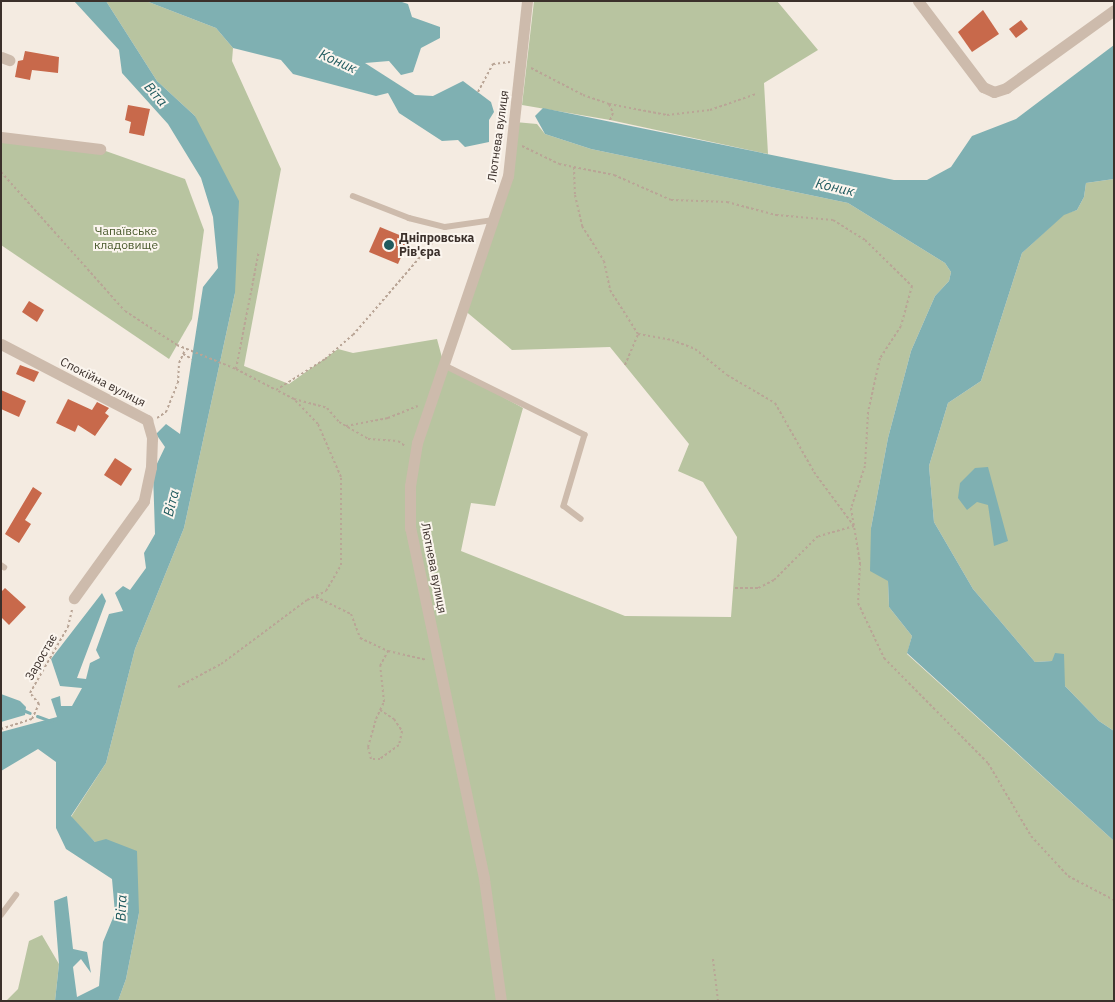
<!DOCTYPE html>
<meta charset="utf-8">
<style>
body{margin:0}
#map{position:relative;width:1115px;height:1002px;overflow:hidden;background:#f4ebe1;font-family:"IBM Plex Sans",sans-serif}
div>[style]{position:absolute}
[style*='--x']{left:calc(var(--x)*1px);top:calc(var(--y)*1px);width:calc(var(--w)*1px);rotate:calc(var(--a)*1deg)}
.green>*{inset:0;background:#b8c4a0}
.water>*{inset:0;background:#7fb0b2}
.stream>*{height:3px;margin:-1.5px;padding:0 1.5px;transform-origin:1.5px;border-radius:1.5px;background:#7fb0b2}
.building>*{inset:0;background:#c8694b}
.path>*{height:2px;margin-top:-1px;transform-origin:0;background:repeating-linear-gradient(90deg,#b9a596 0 2.5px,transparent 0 5px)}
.service>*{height:5.5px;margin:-2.75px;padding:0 2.75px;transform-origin:2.75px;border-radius:2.75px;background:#cdbbac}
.minor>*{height:11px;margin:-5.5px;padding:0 5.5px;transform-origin:5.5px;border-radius:5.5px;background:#cdbbac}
.dots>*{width:14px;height:14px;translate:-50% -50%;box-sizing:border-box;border:2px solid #fbf5ee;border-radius:50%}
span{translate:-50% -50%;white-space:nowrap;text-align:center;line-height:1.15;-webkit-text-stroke:4px #fbf5ee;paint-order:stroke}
.street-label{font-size:12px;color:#3b302b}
.park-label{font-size:12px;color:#4a5a2e}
.poi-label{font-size:12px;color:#3b302b;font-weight:700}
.left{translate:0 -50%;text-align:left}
.water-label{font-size:14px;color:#1f5a5e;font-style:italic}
.frame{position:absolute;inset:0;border:2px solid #3b302b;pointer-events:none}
</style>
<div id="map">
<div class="green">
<i style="clip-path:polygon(106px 1px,146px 1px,216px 28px,233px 48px,232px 61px,281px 169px,244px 366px,289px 384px,338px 349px,353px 353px,437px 339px,444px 365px,523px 408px,495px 506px,471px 503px,461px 551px,625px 616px,731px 617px,737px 537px,703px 482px,678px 471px,689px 444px,610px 347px,512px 350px,463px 309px,508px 176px,515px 122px,537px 124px,545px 134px,591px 149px,848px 203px,945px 263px,951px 272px,949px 281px,935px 296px,911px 351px,888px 438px,871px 528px,888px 581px,889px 607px,912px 636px,907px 654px,1114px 841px,1114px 1001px,118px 1001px,126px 979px,139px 913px,95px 842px,71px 817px,106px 763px,135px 649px,184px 528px,235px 293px,195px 116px,157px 81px)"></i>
<i style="clip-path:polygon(534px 1px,777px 1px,818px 50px,764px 83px,768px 154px,610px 120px,522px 105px)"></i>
<i style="clip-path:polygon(1px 137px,100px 149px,185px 179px,204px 230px,192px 319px,169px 359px,1px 245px)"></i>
<i style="clip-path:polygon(1114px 179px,1114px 731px,1099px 721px,1065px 686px,1052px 661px,1035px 662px,973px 589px,934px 522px,929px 466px,948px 403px,981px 381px,1022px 253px,1064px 214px,1077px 210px,1084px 197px,1086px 183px)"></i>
<i style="clip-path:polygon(42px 935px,59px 964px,55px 1001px,6px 1001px,18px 989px,29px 941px)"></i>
</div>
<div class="water">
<i style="clip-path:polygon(74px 1px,106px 1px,157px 81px,195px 116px,239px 201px,235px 293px,184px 528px,135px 649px,106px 763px,71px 816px,95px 842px,106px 839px,137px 851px,139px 913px,126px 979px,118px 1001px,55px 1001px,59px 964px,54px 901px,67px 896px,73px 949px,87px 952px,91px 973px,81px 959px,73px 967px,77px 997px,99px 986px,103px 942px,115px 913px,112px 879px,66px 849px,56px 828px,56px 762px,38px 749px,1px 771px,1px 732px,57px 717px,51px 699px,60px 696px,61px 706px,72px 706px,82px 688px,60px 686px,51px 659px,102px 593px,106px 601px,77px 678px,86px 679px,90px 663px,100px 658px,96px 650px,109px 614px,123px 611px,115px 593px,123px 586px,130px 590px,146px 568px,144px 553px,155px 534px,153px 472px,165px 447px,156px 434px,166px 424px,180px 434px,203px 287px,218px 268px,213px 217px,201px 178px,168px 124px,122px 73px,119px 50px)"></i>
<i style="clip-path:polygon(146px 1px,399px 1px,408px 4px,412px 17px,440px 27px,440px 38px,421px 48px,413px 72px,401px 75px,389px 61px,365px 63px,415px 95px,433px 96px,463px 81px,491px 102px,494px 112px,489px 120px,489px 142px,465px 147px,458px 140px,442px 141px,399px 113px,388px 93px,376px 96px,293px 74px,281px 60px,233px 48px,216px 28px)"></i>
<i style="clip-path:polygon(1114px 45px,1114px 179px,1086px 183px,1084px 197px,1077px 210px,1064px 215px,1022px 253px,981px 381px,948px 403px,929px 466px,934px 522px,973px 589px,1035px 662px,1052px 661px,1055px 653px,1064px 654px,1065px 686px,1099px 721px,1114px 731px,1114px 841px,907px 653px,912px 636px,889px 607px,888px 581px,870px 571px,871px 528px,888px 438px,911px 351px,935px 296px,949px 281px,951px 272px,945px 263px,848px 203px,591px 149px,545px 134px,535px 116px,543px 108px,894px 180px,927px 180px,951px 167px,972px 136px,1016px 119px)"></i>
<i style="clip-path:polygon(988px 467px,1008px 541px,994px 546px,988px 505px,977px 502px,967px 510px,958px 498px,960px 483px,975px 468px)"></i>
<i style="clip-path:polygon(1px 694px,20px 701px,26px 707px,25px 715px,1px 722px)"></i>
</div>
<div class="stream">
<i style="--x:25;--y:711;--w:5;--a:22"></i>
<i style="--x:37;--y:716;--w:15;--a:20"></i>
</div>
<div class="building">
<i style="clip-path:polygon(983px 10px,999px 34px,972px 52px,958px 32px)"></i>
<i style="clip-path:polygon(1021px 20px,1028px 29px,1016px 38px,1009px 29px)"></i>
<i style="clip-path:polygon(25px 51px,59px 57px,58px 73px,32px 70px,30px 80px,15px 77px,18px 61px,23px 60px)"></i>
<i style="clip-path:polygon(128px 105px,150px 109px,144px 136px,129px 133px,131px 122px,125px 120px)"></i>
<i style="clip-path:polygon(380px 227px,409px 239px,398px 264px,369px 252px)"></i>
<i style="clip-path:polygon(29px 301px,44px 310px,37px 322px,22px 312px)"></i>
<i style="clip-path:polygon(20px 365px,39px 372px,34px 382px,16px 374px)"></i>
<i style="clip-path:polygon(1px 390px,26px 401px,19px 417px,1px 409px)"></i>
<i style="clip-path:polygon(68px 399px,92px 410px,97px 402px,109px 408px,105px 413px,109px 416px,95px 436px,78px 425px,75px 432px,56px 423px)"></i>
<i style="clip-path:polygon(115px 458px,132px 469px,121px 486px,104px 475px)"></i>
<i style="clip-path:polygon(33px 487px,42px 493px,25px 520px,31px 524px,19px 543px,5px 534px)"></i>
<i style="clip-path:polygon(5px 588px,26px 607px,9px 625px,1px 617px,1px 592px)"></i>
</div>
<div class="path">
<i style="--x:531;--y:68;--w:59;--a:27.4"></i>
<i style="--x:583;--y:95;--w:28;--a:19"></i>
<i style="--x:609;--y:104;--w:59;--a:10.7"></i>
<i style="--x:667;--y:115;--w:43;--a:-6.6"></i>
<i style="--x:710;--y:110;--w:49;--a:-19.2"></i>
<i style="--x:478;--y:92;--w:32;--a:-62"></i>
<i style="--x:493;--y:64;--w:17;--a:-7"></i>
<i style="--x:609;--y:104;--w:10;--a:66"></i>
<i style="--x:613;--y:113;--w:8;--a:113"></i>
<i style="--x:522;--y:146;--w:41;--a:25.9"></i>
<i style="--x:559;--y:164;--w:56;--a:11.3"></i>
<i style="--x:614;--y:175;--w:62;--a:23.7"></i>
<i style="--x:671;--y:200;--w:56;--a:2"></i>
<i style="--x:727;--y:202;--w:51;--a:14.9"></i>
<i style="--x:776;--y:215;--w:57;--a:5"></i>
<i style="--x:833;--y:220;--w:38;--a:32"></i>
<i style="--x:865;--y:240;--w:66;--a:44.4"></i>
<i style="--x:912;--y:286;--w:41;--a:105.4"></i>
<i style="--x:901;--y:326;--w:38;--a:123"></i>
<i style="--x:880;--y:358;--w:55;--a:102.5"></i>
<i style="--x:868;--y:412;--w:54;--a:93.2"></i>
<i style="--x:865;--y:466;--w:44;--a:108.4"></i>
<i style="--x:851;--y:508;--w:56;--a:80.7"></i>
<i style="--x:860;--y:563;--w:40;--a:92.9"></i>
<i style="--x:858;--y:603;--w:61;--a:64.7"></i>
<i style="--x:884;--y:658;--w:148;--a:45.3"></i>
<i style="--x:988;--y:763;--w:85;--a:59.5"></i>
<i style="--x:1031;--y:836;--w:54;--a:47.2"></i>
<i style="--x:1068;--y:876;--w:52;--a:27.6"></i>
<i style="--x:574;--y:167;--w:28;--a:88"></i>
<i style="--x:575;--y:195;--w:32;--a:77"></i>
<i style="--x:582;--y:226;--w:41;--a:57.8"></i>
<i style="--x:604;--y:261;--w:30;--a:78"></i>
<i style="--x:610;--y:290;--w:52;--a:57.5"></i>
<i style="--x:638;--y:334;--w:35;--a:10"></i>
<i style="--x:672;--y:340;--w:25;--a:21"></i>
<i style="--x:695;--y:349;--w:41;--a:39.1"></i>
<i style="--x:727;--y:375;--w:56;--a:30.3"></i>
<i style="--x:775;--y:403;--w:79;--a:60.5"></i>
<i style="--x:814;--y:472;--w:67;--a:53.5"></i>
<i style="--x:854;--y:526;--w:37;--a:164"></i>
<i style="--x:818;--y:536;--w:62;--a:135"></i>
<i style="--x:774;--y:580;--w:18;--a:153"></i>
<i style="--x:758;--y:588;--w:25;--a:180"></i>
<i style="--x:1;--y:172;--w:186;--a:48.3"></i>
<i style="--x:125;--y:311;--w:62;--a:33.2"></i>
<i style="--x:177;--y:345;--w:64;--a:22.1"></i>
<i style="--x:236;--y:369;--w:45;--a:27.7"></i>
<i style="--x:276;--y:390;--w:58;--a:-32.3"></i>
<i style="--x:325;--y:359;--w:37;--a:-41"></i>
<i style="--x:353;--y:335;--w:132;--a:-49.3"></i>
<i style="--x:183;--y:354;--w:10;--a:29"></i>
<i style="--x:625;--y:365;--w:34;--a:-67"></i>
<i style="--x:236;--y:369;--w:120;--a:-79"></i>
<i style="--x:294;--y:399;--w:34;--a:15"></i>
<i style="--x:327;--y:408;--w:18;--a:49"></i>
<i style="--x:339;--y:422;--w:34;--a:30"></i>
<i style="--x:368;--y:439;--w:30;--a:4"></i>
<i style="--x:398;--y:441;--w:9;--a:36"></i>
<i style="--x:157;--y:418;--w:11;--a:-34"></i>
<i style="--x:166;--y:412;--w:31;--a:-68"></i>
<i style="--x:178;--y:383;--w:20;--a:-87"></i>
<i style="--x:179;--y:363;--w:14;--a:-65"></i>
<i style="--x:346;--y:426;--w:43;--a:-10.8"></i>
<i style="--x:388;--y:418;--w:32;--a:-22"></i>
<i style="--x:316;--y:597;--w:39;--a:26"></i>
<i style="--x:351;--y:614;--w:26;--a:69"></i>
<i style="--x:360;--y:638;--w:31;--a:25"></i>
<i style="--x:388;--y:651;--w:40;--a:13"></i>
<i style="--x:178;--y:687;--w:49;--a:-28.1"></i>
<i style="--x:221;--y:664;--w:107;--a:-36.7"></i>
<i style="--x:307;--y:600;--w:21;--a:-25"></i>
<i style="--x:326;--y:591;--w:30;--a:-60"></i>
<i style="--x:341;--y:565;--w:88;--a:-90"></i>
<i style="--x:341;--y:477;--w:58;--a:-113.5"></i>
<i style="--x:318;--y:424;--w:35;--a:-134"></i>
<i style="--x:294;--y:399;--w:20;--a:-153"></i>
<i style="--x:380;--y:710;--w:17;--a:33"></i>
<i style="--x:394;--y:719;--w:14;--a:56"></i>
<i style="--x:402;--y:731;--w:14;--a:102"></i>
<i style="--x:399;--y:745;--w:24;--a:144"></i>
<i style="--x:380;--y:759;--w:9;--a:180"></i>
<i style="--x:371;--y:759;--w:12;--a:-104"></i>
<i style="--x:368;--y:747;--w:29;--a:-74"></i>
<i style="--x:376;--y:719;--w:19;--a:-65"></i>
<i style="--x:384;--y:702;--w:36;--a:-96"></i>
<i style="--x:380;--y:666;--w:17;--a:-62"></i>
<i style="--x:1;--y:729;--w:33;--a:-18"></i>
<i style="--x:32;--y:719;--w:17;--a:-65"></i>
<i style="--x:39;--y:704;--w:14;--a:-129"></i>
<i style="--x:30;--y:693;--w:76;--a:-60.1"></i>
<i style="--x:68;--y:627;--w:18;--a:-77"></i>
<i style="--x:713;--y:959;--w:42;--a:83.2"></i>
</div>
<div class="service">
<i style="--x:353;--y:196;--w:60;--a:21.4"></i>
<i style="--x:409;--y:218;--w:37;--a:14"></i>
<i style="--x:445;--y:227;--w:49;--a:-8.3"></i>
<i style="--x:444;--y:365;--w:157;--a:26.4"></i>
<i style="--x:585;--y:435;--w:74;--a:106.5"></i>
<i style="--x:564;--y:506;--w:21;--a:37"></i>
<i style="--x:1;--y:565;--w:4;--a:34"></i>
<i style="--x:1;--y:915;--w:25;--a:-53"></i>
</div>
<div class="minor">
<i style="--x:918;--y:1;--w:108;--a:52.9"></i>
<i style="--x:983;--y:87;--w:12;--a:24"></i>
<i style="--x:994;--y:92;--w:13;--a:-18"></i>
<i style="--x:1006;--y:88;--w:133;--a:-35.8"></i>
<i style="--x:1;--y:57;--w:9;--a:21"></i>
<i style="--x:1;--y:137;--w:100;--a:6.9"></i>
<i style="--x:1;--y:344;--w:165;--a:27.5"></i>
<i style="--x:147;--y:420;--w:19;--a:74"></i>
<i style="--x:152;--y:438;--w:29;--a:92"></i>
<i style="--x:151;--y:467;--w:35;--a:102"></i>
<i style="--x:144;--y:501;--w:120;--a:125.8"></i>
<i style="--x:501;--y:1001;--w:124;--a:-97.9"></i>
<i style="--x:484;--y:878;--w:358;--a:-101.9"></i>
<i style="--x:410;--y:528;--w:42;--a:-90"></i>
<i style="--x:410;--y:486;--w:44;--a:-80.8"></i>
<i style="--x:417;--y:443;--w:282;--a:-71.2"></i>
<i style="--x:508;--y:176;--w:176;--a:-83.8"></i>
</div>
<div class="dots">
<i style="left:389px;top:245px;background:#1f5a5e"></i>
</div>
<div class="street-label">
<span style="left:498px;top:136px;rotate:-82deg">Лютнева вулиця</span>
<span style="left:103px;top:382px;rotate:27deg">Спокійна вулиця</span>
<span style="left:434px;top:568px;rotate:79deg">Лютнева вулиця</span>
<span style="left:41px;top:657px;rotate:-60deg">Заростає</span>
</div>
<div class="park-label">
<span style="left:126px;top:238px">Чапаївське<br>кладовище</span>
</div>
<div class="poi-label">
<span class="left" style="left:399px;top:245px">Дніпровська<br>Рів'єра</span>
</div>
<div class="water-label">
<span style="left:338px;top:61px;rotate:24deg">Коник</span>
<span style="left:156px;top:94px;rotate:49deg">Віта</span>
<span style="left:835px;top:187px;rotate:13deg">Коник</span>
<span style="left:171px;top:503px;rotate:-76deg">Віта</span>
<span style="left:121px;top:908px;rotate:-88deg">Віта</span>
</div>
<div class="frame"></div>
</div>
